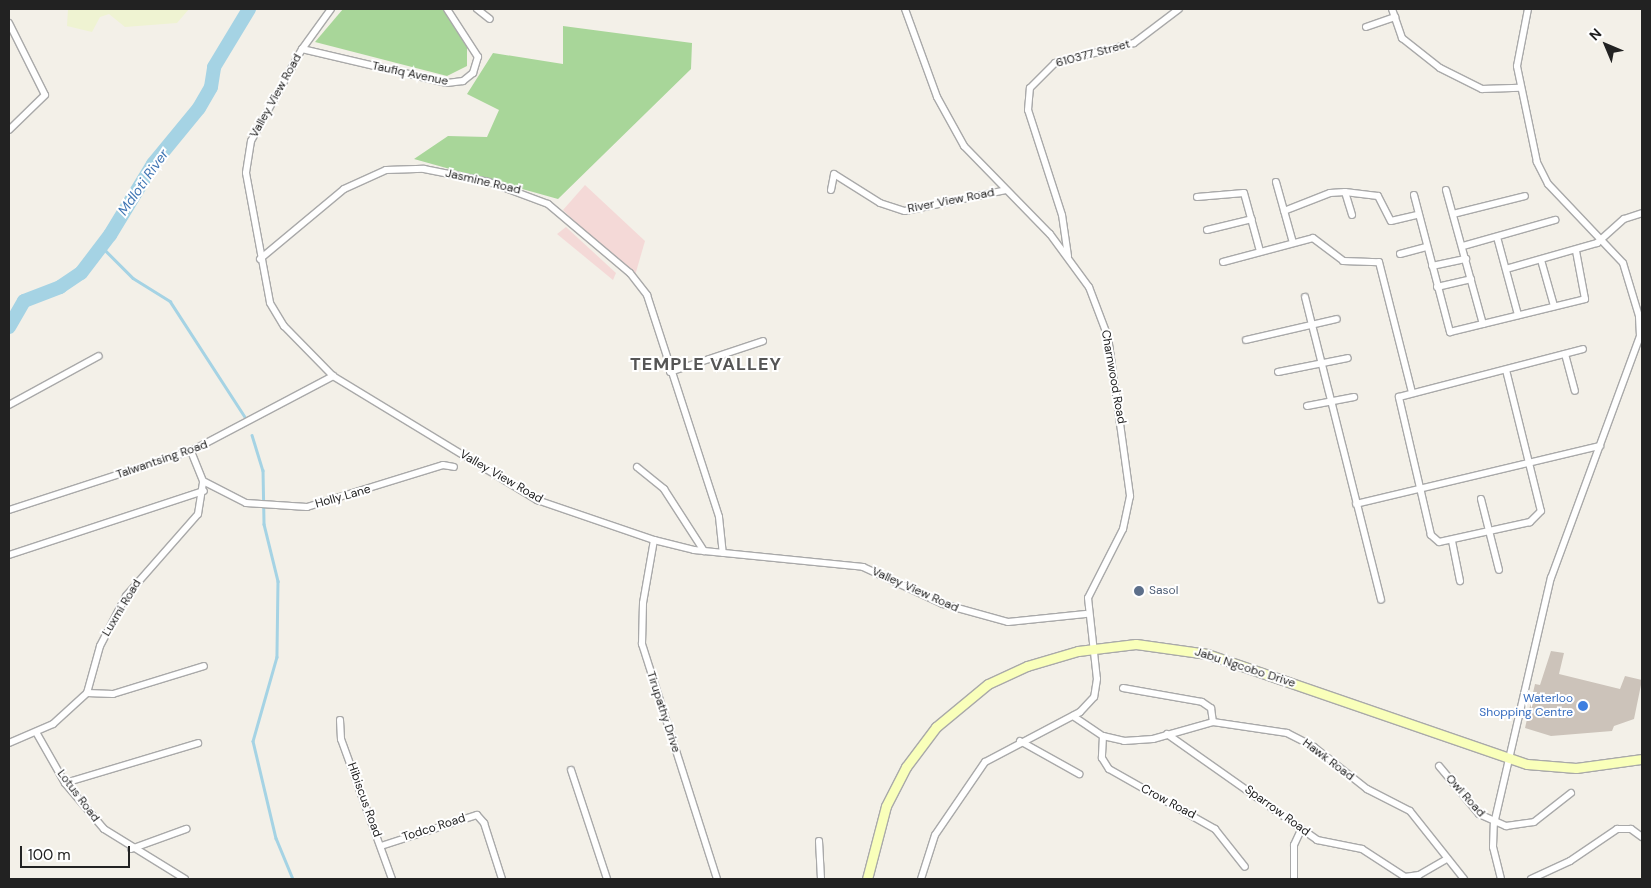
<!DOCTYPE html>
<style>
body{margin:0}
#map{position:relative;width:1651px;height:888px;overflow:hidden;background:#f3f0e8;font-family:"DM Sans",sans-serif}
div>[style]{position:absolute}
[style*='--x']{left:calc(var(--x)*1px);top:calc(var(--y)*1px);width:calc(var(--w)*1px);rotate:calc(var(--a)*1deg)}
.commercial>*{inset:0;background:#f4d9d7}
.farmland>*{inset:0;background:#eff3d2}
.forest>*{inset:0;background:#a8d699}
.stream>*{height:2.5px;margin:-1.25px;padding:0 1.25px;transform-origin:1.25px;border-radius:1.25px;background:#a5d3e4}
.river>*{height:14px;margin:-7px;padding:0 7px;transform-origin:7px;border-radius:7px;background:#a5d3e4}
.building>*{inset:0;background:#ccc3ba}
.roads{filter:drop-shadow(1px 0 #a9a9a9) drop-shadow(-1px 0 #a9a9a9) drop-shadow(0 1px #a9a9a9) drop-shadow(0 -1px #a9a9a9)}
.minor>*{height:6px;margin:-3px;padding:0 3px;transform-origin:3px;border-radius:3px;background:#fff}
.secondary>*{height:9px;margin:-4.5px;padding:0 4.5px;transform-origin:4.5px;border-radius:4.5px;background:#f9ffba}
.dots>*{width:14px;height:14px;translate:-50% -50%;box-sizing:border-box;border:2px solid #fff;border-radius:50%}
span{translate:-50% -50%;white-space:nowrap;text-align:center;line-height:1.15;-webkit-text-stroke:4px #fff;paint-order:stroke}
.street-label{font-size:12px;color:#222}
.service-label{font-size:12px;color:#4e5e75}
.left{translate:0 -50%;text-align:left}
.shop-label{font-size:12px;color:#366cbe}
.right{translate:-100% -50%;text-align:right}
.water-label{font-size:14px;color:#4076b4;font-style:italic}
.district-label{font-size:18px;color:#555;font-weight:700;letter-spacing:1px}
.frame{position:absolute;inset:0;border:10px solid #222;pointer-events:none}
.north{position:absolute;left:1581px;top:20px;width:50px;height:50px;-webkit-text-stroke:4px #fff;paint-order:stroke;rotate:315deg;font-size:14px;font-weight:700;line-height:20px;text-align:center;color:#222}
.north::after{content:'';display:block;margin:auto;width:18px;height:22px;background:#222;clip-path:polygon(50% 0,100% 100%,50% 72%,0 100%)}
.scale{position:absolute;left:20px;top:846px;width:110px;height:22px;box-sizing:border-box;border:2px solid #222;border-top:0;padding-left:6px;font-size:15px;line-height:18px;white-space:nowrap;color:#222;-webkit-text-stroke:4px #fff;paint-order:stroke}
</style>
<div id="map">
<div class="commercial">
<i style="clip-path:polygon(585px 185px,645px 241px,634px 279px,563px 210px)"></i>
<i style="clip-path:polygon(566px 227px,616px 273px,613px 280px,557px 234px)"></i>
</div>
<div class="farmland">
<i style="clip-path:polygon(68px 9px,189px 9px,177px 23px,125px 27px,109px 14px,100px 17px,92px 32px,67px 26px)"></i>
</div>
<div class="forest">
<i style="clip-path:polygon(343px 9px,443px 9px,467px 37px,467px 66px,447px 76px,315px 42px)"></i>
<i style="clip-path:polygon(563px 26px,692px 43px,691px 69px,558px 199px,414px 159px,448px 136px,487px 137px,499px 110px,467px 94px,493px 53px,563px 64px)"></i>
</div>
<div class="stream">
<i style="--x:101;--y:246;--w:45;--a:45"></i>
<i style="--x:133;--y:278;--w:44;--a:31.9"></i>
<i style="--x:170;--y:301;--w:142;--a:57.1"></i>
<i style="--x:252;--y:435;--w:37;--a:73"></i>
<i style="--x:263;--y:470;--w:54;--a:88.9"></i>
<i style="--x:264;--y:524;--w:59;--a:76.2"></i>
<i style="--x:278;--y:581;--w:76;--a:90.8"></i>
<i style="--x:277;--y:657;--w:87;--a:105.9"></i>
<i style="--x:253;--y:741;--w:100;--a:76.7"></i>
<i style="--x:276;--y:838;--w:44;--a:67.5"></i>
</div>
<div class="river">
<i style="--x:9;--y:327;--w:30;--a:-60"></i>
<i style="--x:24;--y:301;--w:39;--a:-21"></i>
<i style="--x:60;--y:287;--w:25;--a:-34"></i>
<i style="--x:81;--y:273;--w:48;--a:-52.7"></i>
<i style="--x:110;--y:235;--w:83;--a:-58.8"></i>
<i style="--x:153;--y:164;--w:72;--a:-50.6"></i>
<i style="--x:199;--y:108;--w:24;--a:-60"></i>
<i style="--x:211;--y:87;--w:20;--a:-81"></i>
<i style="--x:214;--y:67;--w:68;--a:-58.9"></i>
</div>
<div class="building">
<i style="clip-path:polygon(1551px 651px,1564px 653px,1559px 674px,1620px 689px,1625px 676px,1642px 680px,1634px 719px,1614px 726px,1612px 731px,1551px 736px,1525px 728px,1535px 684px,1540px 685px)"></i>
</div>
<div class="roads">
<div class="minor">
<i style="--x:331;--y:9;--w:49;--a:125.9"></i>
<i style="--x:302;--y:49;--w:105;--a:119"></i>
<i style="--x:251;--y:141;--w:32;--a:99"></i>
<i style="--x:246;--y:173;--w:132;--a:79.5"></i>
<i style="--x:270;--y:303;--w:27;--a:59"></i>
<i style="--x:284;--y:326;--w:70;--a:45.6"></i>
<i style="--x:333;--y:376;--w:239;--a:31.3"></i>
<i style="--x:537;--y:500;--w:124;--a:18.9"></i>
<i style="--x:654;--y:540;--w:41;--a:14"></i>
<i style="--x:694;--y:550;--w:170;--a:5.7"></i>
<i style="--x:863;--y:567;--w:88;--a:24.8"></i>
<i style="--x:943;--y:604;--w:67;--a:15.5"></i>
<i style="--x:1008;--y:622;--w:78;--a:-5.9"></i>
<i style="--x:477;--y:9;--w:16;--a:38"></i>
<i style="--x:905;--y:9;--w:94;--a:70"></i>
<i style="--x:937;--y:97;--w:56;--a:61.1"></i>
<i style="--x:964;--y:146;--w:123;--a:45.7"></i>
<i style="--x:1050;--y:234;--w:66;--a:53.7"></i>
<i style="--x:1089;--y:287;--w:53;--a:69.2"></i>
<i style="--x:1108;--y:337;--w:161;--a:82.1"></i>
<i style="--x:1130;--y:496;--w:34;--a:102"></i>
<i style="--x:1123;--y:529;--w:77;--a:116.9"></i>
<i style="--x:1088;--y:598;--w:81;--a:83.7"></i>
<i style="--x:1097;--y:679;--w:18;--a:99"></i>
<i style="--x:1094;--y:697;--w:21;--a:133"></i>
<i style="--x:1080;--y:712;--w:107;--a:152.2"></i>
<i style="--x:985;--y:762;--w:88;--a:124.4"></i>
<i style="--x:935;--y:835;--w:46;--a:107.7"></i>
<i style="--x:1392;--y:9;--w:31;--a:71"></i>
<i style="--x:1402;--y:38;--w:48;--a:38.3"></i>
<i style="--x:1440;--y:68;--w:47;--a:26.6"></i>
<i style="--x:1482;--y:89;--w:38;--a:-2"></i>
<i style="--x:9;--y:23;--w:80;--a:63.4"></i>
<i style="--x:45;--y:95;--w:50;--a:135.8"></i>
<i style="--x:1366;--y:27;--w:31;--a:-19"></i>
<i style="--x:302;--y:49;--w:149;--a:13.2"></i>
<i style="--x:447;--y:83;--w:16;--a:-7"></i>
<i style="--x:463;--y:81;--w:13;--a:-39"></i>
<i style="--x:473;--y:73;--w:17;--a:-73"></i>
<i style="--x:478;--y:57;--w:57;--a:-122.9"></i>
<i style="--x:1276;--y:182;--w:63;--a:74.4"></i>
<i style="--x:831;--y:190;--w:16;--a:-79"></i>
<i style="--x:834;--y:174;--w:54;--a:32.2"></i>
<i style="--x:880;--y:203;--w:26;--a:18"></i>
<i style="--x:905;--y:211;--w:103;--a:-11.7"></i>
<i style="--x:1446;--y:190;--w:139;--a:74.6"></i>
<i style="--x:1345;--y:192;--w:24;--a:73"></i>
<i style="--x:1414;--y:195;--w:142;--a:75.3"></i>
<i style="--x:1450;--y:332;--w:139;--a:-13.7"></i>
<i style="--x:1585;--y:299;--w:49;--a:-100.6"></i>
<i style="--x:1197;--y:197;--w:47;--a:-4.9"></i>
<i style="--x:1244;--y:193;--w:60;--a:74.6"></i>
<i style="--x:1284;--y:211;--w:49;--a:-21.4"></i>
<i style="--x:1330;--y:193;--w:15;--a:-4"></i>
<i style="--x:1345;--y:192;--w:33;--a:7"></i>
<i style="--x:1378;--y:196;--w:28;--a:63"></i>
<i style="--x:1391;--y:221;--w:28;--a:-13"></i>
<i style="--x:1453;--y:214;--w:74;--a:-14"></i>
<i style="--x:1207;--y:230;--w:46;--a:-13.7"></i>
<i style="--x:1497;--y:237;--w:81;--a:74.9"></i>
<i style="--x:1463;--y:246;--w:96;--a:-15.8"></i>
<i style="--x:1400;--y:254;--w:28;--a:-15"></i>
<i style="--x:1068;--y:256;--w:41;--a:-98.3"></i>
<i style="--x:1062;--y:215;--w:110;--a:-107.9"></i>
<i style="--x:1028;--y:110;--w:22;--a:-85"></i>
<i style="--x:1030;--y:88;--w:35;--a:-45"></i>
<i style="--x:1055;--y:63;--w:81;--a:-14.2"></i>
<i style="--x:1134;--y:43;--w:56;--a:-37.1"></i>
<i style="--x:260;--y:259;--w:109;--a:-39.8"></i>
<i style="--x:344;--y:189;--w:46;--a:-24.3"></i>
<i style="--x:386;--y:170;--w:38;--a:-2"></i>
<i style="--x:424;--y:169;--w:66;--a:11.3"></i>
<i style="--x:489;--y:182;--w:63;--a:20.4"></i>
<i style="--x:548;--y:204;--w:107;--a:40.1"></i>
<i style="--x:630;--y:273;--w:28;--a:52"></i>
<i style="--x:647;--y:295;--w:233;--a:72"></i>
<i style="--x:719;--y:517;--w:36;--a:84"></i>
<i style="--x:1541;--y:260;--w:48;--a:74.2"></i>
<i style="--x:1223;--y:262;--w:93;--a:-14.9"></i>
<i style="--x:1313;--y:238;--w:38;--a:37"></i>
<i style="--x:1343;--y:261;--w:36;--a:2"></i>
<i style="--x:1379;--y:262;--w:134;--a:75.8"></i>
<i style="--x:1432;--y:266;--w:35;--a:-12"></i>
<i style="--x:1506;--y:269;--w:95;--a:-15.9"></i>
<i style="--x:1597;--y:243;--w:36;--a:-42"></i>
<i style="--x:1624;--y:219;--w:19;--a:-18"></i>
<i style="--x:1437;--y:287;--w:35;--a:-13"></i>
<i style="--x:1305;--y:297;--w:312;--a:75.9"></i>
<i style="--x:1246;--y:340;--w:93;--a:-13"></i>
<i style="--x:1565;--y:354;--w:38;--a:75"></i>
<i style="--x:1506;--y:370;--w:145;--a:76.1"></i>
<i style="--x:1541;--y:511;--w:16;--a:135"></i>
<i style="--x:1530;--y:522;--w:93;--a:167.6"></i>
<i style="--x:1439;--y:542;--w:11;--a:-139"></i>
<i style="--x:1431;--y:535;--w:142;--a:-103.1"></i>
<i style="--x:1399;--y:397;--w:190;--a:-14.6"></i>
<i style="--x:670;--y:372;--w:98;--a:-18.4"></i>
<i style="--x:1278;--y:372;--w:71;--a:-11.3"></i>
<i style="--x:9;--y:405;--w:102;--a:-28.6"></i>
<i style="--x:1307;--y:406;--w:48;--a:-10.8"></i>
<i style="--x:637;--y:467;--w:35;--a:39"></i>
<i style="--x:664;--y:489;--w:74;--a:57.2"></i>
<i style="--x:203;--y:481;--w:48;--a:27.1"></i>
<i style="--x:246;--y:503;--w:61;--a:3.8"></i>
<i style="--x:307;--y:507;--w:142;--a:-17.2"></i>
<i style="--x:443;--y:465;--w:11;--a:10"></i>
<i style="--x:1481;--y:499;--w:73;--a:75.8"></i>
<i style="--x:1356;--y:504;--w:251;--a:-13.4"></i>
<i style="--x:9;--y:510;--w:191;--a:-18"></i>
<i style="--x:191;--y:451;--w:161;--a:-27.8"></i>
<i style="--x:654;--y:540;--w:64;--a:99.9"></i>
<i style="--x:643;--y:603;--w:41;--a:91.4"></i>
<i style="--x:642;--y:644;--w:247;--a:72.3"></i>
<i style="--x:1452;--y:541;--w:41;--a:78.7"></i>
<i style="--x:9;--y:555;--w:205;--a:-18.2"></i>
<i style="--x:1123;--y:688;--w:80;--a:10"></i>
<i style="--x:1202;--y:702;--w:11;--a:34"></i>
<i style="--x:1211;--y:708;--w:14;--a:82"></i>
<i style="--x:87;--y:693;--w:26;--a:2"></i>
<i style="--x:113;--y:694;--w:95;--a:-17.1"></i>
<i style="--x:1073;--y:716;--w:36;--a:34"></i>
<i style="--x:1103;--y:736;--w:22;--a:13"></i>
<i style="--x:1124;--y:741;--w:29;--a:-4"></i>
<i style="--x:1153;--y:739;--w:62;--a:-15.8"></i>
<i style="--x:1213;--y:722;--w:75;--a:8.5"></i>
<i style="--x:1287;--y:733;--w:30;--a:27"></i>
<i style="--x:1314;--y:747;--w:68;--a:38.4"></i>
<i style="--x:1367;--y:789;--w:48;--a:27.1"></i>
<i style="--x:1410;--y:811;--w:87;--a:51.5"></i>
<i style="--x:340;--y:720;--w:19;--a:87"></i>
<i style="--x:341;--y:739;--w:149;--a:70"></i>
<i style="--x:36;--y:732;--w:59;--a:60.4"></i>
<i style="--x:65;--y:783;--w:60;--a:49.7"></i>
<i style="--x:104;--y:829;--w:95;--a:31.7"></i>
<i style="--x:1167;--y:734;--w:184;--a:35.2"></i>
<i style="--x:1317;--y:840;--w:46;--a:11.3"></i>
<i style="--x:1362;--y:849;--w:51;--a:33.1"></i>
<i style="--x:1405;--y:877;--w:14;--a:-8"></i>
<i style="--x:1419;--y:875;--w:32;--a:-30"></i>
<i style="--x:1103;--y:736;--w:22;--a:93"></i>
<i style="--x:1102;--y:758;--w:13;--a:58"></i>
<i style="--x:1109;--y:769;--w:122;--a:29.5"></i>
<i style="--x:1215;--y:829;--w:48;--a:51.7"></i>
<i style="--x:1020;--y:741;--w:68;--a:29.2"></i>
<i style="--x:9;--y:743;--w:48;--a:-23.4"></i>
<i style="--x:53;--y:724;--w:46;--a:-42.4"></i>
<i style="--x:87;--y:693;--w:49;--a:-74.5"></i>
<i style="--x:100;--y:646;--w:56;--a:-62.5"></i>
<i style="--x:126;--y:596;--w:109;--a:-48.7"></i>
<i style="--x:198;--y:514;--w:33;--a:-81"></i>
<i style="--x:203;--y:481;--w:32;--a:-112"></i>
<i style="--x:1439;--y:766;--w:62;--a:50.2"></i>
<i style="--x:1479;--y:814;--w:30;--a:24"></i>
<i style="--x:1506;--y:826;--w:28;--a:-8"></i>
<i style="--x:1534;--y:822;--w:47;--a:-38.1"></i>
<i style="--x:571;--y:770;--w:115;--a:71.7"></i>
<i style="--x:65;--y:783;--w:139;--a:-16.7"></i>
<i style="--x:819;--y:841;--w:38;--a:87"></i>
<i style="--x:381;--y:846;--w:101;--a:-17.9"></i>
<i style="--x:477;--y:815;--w:11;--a:49"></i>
<i style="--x:484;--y:823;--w:59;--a:72.2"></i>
<i style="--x:131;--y:849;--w:59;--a:-20"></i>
<i style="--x:1294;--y:879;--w:34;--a:-90"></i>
<i style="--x:1294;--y:845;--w:17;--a:-65"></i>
<i style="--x:1501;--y:879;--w:33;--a:-104"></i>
<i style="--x:1493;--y:847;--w:23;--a:-88"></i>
<i style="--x:1494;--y:824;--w:253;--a:-77"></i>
<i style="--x:1551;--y:578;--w:258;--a:-69.8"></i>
<i style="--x:1640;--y:336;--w:20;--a:-93"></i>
<i style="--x:1639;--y:316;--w:55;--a:-106.8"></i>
<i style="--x:1623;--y:263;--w:109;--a:-133.5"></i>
<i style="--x:1548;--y:184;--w:25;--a:-117"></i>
<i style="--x:1537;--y:162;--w:98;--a:-101.8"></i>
<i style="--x:1517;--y:66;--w:58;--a:-79.1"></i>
<i style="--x:1531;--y:879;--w:43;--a:-24.8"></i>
<i style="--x:1570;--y:861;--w:57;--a:-34.2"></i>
<i style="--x:1617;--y:829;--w:14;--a:0"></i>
<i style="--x:1631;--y:829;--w:14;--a:36"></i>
</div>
<div class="secondary">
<i style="--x:867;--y:879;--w:75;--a:-75.4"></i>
<i style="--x:886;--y:806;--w:44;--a:-62.9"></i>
<i style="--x:906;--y:767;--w:50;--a:-53.1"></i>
<i style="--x:936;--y:727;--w:67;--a:-39.6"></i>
<i style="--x:988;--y:684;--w:43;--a:-24.8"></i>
<i style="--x:1027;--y:666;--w:53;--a:-16.4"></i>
<i style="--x:1078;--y:651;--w:58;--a:-6.9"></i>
<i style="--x:1136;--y:644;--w:72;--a:8"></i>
<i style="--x:1207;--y:654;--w:338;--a:19"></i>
<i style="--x:1527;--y:764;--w:49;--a:4.7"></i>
<i style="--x:1576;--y:768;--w:67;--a:-7.8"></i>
</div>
</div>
<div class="dots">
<i style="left:1139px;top:591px;background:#5c6f8a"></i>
<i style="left:1583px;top:706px;background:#3f7fe0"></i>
</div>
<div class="street-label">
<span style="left:1093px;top:54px;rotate:-15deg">610377 Street</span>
<span style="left:410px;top:74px;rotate:12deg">Taufiq Avenue</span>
<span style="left:276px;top:96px;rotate:-61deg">Valley View Road</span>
<span style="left:483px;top:182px;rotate:13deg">Jasmine Road</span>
<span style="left:951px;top:201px;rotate:-11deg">River View Road</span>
<span style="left:1113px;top:377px;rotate:80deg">Charnwood Road</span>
<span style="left:162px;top:460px;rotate:-19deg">Talwantsing Road</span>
<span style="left:501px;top:477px;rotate:30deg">Valley View Road</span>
<span style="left:343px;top:497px;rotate:-16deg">Holly Lane</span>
<span style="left:915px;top:590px;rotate:24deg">Valley View Road</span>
<span style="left:122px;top:608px;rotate:-59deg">Luxmi Road</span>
<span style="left:1245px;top:668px;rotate:18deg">Jabu Ngcobo Drive</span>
<span style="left:663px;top:712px;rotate:72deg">Tirupathy Drive</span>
<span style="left:1328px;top:760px;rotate:37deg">Hawk Road</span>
<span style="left:78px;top:796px;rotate:53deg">Lotus Road</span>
<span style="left:1465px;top:796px;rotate:48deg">Owl Road</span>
<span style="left:364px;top:800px;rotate:70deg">Hibiscus Road</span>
<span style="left:1168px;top:802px;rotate:28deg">Crow Road</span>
<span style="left:1277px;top:811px;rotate:36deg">Sparrow Road</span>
<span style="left:434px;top:828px;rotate:-18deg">Todco Road</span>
</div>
<div class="service-label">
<span class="left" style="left:1149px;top:591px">Sasol</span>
</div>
<div class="shop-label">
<span class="right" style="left:1573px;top:706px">Waterloo<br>Shopping Centre</span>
</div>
<div class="water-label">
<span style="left:143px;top:182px;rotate:-55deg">Mdloti River</span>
</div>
<div class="district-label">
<span style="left:706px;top:364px">TEMPLE VALLEY</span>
</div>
<div class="frame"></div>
<div class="north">N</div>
<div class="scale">100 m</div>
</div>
